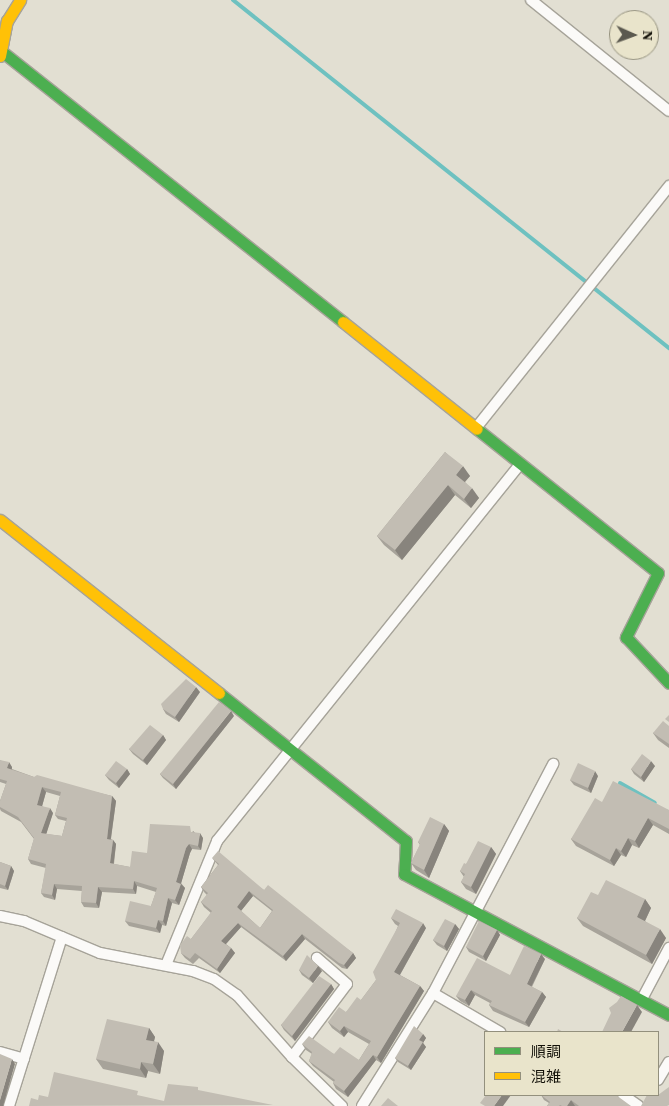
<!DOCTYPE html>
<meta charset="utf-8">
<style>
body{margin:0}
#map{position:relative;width:669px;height:1106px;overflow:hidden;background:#e2dfd2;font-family:"Source Serif 4","Noto Sans JP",serif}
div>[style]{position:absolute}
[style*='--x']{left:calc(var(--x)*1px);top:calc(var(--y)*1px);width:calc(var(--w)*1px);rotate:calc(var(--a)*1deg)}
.stream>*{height:4px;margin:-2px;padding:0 2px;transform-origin:2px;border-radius:2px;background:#6ec1c0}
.roads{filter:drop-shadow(1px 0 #a6a399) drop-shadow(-1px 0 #a6a399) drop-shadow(0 1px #a6a399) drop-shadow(0 -1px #a6a399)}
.street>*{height:10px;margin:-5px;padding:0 5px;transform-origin:5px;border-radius:5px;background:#fbfaf8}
.fast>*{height:11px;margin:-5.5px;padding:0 5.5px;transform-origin:5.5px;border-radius:5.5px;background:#4caf50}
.slow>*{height:11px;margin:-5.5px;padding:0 5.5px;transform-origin:5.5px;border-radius:5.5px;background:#ffc107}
.wall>*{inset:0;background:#a7a39a}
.shaded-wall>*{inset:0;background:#88847d}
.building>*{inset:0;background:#c2bdb3}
span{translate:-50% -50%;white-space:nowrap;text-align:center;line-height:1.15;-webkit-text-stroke:4px #e9e4cb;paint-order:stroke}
.legend{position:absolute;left:484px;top:1031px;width:175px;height:65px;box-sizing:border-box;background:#e9e4cb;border:1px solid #93907d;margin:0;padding:6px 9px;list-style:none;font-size:15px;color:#131109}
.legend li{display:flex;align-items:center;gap:10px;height:25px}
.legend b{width:25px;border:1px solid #93907d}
.north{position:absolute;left:609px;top:10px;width:50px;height:50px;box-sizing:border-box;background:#e9e4cb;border:1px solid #93907d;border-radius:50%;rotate:92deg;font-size:14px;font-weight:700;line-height:20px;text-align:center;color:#131109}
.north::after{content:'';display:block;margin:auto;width:18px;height:22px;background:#5b594f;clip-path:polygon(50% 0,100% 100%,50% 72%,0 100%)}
</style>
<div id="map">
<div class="stream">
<i style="--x:233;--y:0;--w:558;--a:38.6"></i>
<i style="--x:620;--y:783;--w:40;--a:29.7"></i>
</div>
<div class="roads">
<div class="street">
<i style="--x:531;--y:0;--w:177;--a:38.8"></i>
<i style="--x:476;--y:428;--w:310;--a:-51.4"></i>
<i style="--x:0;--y:916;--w:25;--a:12"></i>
<i style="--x:24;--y:921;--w:82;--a:22.8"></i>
<i style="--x:100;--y:953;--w:95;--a:11"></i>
<i style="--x:193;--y:971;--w:22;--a:21"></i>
<i style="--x:214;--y:979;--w:28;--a:35"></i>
<i style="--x:237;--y:995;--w:83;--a:48.4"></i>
<i style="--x:292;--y:1057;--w:70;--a:44.4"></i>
<i style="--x:166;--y:965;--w:134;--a:-67.6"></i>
<i style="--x:217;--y:841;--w:484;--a:-51.2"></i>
<i style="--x:433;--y:993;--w:78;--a:30.2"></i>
<i style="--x:642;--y:999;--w:58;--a:-62.1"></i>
<i style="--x:0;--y:1052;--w:25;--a:16"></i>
<i style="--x:292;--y:1057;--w:91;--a:-53"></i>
<i style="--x:347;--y:984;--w:40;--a:-139"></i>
<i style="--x:658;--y:1080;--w:21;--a:-59"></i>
<i style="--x:623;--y:1095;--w:19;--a:35"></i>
<i style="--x:9;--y:1106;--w:177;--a:-72.6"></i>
<i style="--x:362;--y:1106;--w:133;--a:-57.9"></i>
<i style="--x:433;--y:993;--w:259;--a:-62.3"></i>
</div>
<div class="fast">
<i style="--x:0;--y:50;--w:438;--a:38.4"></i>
<i style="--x:477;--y:429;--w:231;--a:38.5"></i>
<i style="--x:658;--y:573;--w:72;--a:116.6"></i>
<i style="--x:626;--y:637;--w:63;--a:46.9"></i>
<i style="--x:219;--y:693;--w:238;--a:38.4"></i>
<i style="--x:406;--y:841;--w:33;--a:93"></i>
<i style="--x:404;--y:874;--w:300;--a:28"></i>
</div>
<div class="slow">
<i style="--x:0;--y:56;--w:36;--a:-79"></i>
<i style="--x:7;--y:21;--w:25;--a:-58"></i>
<i style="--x:343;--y:322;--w:171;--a:38.6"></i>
<i style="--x:0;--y:520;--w:279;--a:38.3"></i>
</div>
</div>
<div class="wall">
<i style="clip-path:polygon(445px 452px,470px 476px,465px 482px,479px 498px,471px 508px,455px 495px,402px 560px,384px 545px,377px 536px)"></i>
<i style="clip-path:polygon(200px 692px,179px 722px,166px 714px,163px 709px)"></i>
<i style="clip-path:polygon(234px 716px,176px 789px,163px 778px,160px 774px)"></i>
<i style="clip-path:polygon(669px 726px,669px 748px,658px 740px,653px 733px)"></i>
<i style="clip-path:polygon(163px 735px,166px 740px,147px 765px,133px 754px,129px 749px)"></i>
<i style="clip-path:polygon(evenodd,0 760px,12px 767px,12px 769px,34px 777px,112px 796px,116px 801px,111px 839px,113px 840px,116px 844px,114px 864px,130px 867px,147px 853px,194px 831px,194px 832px,203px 838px,201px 850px,192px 849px,190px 853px,181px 883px,185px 888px,179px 905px,172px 903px,166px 926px,162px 925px,160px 933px,129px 926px,125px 921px,151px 906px,156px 892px,137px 886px,136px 894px,102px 892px,99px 908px,84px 907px,81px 902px,82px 891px,57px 889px,55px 900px,44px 897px,41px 893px,46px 868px,31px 864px,28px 859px,34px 839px,21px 822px,1px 811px,0 809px,0 801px,6px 784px,0 782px,0 760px,46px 792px,60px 796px,55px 815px,58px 819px,66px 821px,62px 836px,46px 834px,53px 813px,42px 806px,46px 792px)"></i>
<i style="clip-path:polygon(655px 766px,644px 782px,634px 774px,631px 769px)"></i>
<i style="clip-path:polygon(127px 769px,130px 774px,119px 788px,109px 780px,105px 775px)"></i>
<i style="clip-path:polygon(598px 776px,591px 793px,574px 785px,570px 780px)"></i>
<i style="clip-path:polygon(602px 802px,669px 810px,669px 834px,653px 825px,639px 848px,632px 845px,626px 857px,621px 855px,614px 866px,576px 846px,571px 839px)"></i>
<i style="clip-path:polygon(444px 824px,449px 831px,429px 878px,416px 870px,411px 863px,420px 845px,418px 842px)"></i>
<i style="clip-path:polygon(491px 847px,496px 854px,476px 894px,466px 889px,461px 882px,464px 877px,460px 871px,466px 864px)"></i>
<i style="clip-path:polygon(evenodd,212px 858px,264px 890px,353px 953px,356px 958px,347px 969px,342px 968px,305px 939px,286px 961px,241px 927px,226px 944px,231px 948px,235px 953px,220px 973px,199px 958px,193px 964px,185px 958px,181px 953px,191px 939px,211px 913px,204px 907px,201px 902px,207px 895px,204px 892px,201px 887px,218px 865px,212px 858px,253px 896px,272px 911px,260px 928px,241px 911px,253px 896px)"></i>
<i style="clip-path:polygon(0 862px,11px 866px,14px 871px,8px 890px,0 888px)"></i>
<i style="clip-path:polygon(598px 895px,645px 899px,651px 908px,645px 921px,666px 938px,652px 964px,583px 926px,577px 918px)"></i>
<i style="clip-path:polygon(391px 918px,426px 928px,400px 975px,420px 986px,424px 991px,381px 1063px,376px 1060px,348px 1097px,336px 1089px,333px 1083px,334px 1082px,313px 1066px,309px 1061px,312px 1054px,306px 1050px,302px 1044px,334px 1054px,359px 1060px,369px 1044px,348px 1032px,344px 1037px,332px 1028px,328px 1022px,346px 1012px,361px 1000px,376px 980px,398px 926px,395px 924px)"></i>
<i style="clip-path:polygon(455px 924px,459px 929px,447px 951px,437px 945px,433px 940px)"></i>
<i style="clip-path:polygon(497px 930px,500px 935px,486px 961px,469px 952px,466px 947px)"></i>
<i style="clip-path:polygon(545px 959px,532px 987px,542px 992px,546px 997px,529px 1027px,493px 1011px,489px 1005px,490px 1003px,475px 995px,469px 1006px,460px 1001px,456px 996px,510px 975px)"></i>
<i style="clip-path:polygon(299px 970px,322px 971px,313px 983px,302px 975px)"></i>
<i style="clip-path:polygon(331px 984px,334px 989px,295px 1041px,284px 1030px,281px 1025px)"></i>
<i style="clip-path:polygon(149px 1028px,155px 1037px,154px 1041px,164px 1051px,160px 1074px,148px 1071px,146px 1078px,103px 1069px,96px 1059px)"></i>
<i style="clip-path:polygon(423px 1034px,426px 1038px,423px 1043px,426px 1047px,411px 1070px,398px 1062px,395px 1058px)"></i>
<i style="clip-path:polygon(541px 1095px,571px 1096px,631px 1106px,547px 1106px,549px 1103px,544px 1100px)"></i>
</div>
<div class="shaded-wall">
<i style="clip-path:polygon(463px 466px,470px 476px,463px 484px,456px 475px)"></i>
<i style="clip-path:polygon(448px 485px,455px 495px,402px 560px,395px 550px)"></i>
<i style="clip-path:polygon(472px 488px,479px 498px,471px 508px,464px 499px)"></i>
<i style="clip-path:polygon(196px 687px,200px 692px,179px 722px,175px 717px)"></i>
<i style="clip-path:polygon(231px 711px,234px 716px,176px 789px,173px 784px)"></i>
<i style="clip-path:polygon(163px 735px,166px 740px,147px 765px,143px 760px)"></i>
<i style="clip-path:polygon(651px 761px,655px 766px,644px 782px,641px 777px)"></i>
<i style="clip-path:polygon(9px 762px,12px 767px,11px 773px,7px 768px)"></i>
<i style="clip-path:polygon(127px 769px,130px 774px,119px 788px,116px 783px)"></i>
<i style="clip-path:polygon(595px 771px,598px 776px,591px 793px,588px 788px)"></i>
<i style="clip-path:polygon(42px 787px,46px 792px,41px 810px,37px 805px)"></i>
<i style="clip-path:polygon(112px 796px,116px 801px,110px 844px,107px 839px)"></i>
<i style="clip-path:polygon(50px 808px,53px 813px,45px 838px,41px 833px)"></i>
<i style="clip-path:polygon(648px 818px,653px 825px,639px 848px,635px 841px)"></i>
<i style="clip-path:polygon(444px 824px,449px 831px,429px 878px,424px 870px)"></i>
<i style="clip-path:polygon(200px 833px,203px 838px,201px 850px,198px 846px)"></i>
<i style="clip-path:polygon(628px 838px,632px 845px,626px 857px,621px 851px)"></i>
<i style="clip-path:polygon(113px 840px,116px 844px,113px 868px,110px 863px)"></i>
<i style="clip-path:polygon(189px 844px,192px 849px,190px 853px,180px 887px,176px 882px,186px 848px)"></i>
<i style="clip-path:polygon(491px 847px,496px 854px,476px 894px,471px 887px)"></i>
<i style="clip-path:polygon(616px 848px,621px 855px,614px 866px,610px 860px)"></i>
<i style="clip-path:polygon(11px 866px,14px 871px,8px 890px,5px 886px)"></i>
<i style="clip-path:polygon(134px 881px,137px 886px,136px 894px,133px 889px)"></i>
<i style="clip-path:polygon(54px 884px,57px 889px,55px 900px,52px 895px)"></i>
<i style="clip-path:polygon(181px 884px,185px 888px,179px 905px,175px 900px)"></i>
<i style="clip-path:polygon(98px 887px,102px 892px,99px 908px,96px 903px)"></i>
<i style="clip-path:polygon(249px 891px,253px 896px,240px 912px,237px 907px)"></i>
<i style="clip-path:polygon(168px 898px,172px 903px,166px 926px,163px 921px)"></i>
<i style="clip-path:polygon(645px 899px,651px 908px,643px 925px,637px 917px)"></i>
<i style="clip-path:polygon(158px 920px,162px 925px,160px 933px,156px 928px)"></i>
<i style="clip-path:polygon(238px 923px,241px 927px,225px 945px,221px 941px)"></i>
<i style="clip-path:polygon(423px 923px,426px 928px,398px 978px,394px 972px)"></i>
<i style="clip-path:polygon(455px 924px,459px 929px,447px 951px,444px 946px)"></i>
<i style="clip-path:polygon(660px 929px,666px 938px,652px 964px,646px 955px)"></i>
<i style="clip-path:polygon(497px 930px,500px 935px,486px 961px,483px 956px)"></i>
<i style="clip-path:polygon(302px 934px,305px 939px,286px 961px,283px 956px)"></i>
<i style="clip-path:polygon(231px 948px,235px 953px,220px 973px,217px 969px)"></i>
<i style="clip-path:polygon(353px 953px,356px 958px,347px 969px,344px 965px)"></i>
<i style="clip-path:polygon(541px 954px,545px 959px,530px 989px,527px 984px)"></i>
<i style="clip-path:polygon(318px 966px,322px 971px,313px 983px,309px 978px)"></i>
<i style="clip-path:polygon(331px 984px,334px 989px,295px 1041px,292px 1036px)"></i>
<i style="clip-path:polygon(420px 986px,424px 991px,381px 1063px,377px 1057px)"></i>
<i style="clip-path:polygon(471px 990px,475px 995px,469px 1006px,465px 1000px)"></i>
<i style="clip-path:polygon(542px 992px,546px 997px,529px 1027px,525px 1022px)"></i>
<i style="clip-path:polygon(637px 1005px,642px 1012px,631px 1032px,622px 1032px)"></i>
<i style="clip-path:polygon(344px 1026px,348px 1032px,344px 1037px,340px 1031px)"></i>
<i style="clip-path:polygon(149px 1028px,155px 1037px,152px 1049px,146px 1040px)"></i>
<i style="clip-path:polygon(423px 1034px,426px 1038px,423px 1043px,426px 1047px,411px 1070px,408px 1066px,419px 1040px)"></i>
<i style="clip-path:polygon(158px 1042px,164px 1051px,160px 1074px,153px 1064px)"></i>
<i style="clip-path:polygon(373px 1055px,376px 1060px,348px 1097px,344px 1091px)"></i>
<i style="clip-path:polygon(12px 1059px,15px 1064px,3px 1106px,0 1106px,0 1100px)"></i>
<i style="clip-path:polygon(141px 1062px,148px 1071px,146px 1078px,140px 1069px)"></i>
<i style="clip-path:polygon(502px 1095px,511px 1095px,503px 1106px,494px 1106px)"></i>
<i style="clip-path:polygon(571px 1100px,575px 1106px,567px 1106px)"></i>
</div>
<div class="building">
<i style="clip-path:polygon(445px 452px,463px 466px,456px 475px,472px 488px,464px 499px,448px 485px,395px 550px,377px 536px)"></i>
<i style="clip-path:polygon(186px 679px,196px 687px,175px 717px,163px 709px,161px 704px)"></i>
<i style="clip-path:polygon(219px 702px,231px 711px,173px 784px,160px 774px)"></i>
<i style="clip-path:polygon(669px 715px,669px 722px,665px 719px)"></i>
<i style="clip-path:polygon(663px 721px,669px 726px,669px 744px,653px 733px)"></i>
<i style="clip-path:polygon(150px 725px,163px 735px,143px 760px,129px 749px)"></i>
<i style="clip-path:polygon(642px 754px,651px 761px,641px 777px,631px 769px)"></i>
<i style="clip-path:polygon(evenodd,0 760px,9px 762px,7px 768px,34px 777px,37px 775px,112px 796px,107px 839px,113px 840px,110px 863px,130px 867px,132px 851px,147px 853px,150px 824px,190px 826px,191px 832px,200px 833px,198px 846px,189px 844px,186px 848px,176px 882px,181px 884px,175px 900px,168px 898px,163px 921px,158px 920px,156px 928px,125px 921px,130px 901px,151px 906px,157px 888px,134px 881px,133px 889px,98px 887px,96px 903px,81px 902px,82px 886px,54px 884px,52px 895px,41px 893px,46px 864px,28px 859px,34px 838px,18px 817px,0 807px,0 801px,7px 781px,0 779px,0 760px,42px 787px,61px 792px,55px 815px,67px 818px,62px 836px,41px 833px,50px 808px,37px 805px,42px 787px)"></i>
<i style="clip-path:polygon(116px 761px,127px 769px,116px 783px,105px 775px)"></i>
<i style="clip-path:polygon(578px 763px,595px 771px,588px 788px,570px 780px)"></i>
<i style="clip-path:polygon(613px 781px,669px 810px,669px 829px,648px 818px,635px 841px,628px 838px,621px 851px,616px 848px,610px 860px,571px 839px,595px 798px,602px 802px)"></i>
<i style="clip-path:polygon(430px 817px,444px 824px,424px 870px,411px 863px,420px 844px,418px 842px)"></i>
<i style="clip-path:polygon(478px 841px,491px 847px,471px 887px,461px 882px,465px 874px,460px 871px,464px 863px,466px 864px)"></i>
<i style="clip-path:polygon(evenodd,218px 851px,264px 890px,268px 885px,353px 953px,344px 965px,339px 963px,302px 934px,283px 956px,238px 923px,221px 941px,231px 948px,217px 969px,195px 953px,190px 959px,181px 953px,180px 945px,187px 936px,191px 939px,212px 911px,201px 902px,208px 893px,201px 887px,219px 864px,212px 858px,218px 851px,249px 891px,273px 910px,260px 928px,237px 907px,249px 891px)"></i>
<i style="clip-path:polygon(0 862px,11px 866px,5px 886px,0 884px)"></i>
<i style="clip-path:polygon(606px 880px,645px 899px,637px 917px,660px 929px,646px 955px,577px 918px,591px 892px,598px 895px)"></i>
<i style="clip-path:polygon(396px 909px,423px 923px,394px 972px,420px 986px,377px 1057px,373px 1055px,344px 1091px,333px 1083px,335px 1080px,309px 1061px,312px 1052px,302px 1044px,309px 1036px,334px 1054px,340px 1047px,359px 1060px,371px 1041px,344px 1026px,340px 1031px,328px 1022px,339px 1007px,346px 1012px,357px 997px,361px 1000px,376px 980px,373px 972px,400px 923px,391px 918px)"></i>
<i style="clip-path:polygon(445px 919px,455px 924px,444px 946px,433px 940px)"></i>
<i style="clip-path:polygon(479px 921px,497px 930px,483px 956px,466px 947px)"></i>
<i style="clip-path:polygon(524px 946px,541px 954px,527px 984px,542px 992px,525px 1022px,489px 1005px,492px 1001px,471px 990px,465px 1000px,456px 996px,477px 958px,510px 975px)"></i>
<i style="clip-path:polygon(307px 955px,318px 966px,309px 978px,299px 970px)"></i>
<i style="clip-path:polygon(319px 976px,331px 984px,292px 1036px,281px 1025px)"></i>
<i style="clip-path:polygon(621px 996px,637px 1005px,622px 1032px,602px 1032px,611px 1013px,609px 1008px,617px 1002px)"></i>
<i style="clip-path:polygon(107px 1019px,149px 1028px,146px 1040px,158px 1042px,153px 1064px,141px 1062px,140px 1069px,96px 1059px)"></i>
<i style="clip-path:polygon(414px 1026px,423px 1034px,419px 1040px,423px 1042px,408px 1066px,395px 1058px)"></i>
<i style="clip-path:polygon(558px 1029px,563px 1032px,557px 1032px)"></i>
<i style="clip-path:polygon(0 1054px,12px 1059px,0 1100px)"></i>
<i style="clip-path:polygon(54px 1072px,138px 1091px,137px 1095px,164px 1101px,168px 1084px,198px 1087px,198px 1090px,273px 1105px,29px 1106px,31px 1098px,38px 1100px,39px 1095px,48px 1097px)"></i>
<i style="clip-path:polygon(669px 1087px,669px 1105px,667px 1106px,641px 1106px,647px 1095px,658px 1095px)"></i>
<i style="clip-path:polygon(486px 1095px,502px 1095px,494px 1106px,485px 1106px,480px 1103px)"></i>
<i style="clip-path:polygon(541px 1095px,570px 1095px,571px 1096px,572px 1095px,616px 1095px,631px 1106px,579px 1106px,571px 1100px,567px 1106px,562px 1106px,560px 1105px,559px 1106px,547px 1106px,550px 1102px)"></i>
<i style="clip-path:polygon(388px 1098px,398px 1106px,381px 1106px)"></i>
</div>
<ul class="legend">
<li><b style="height:6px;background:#4caf50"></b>順調</li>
<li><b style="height:6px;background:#ffc107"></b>混雑</li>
</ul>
<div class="north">N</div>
</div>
